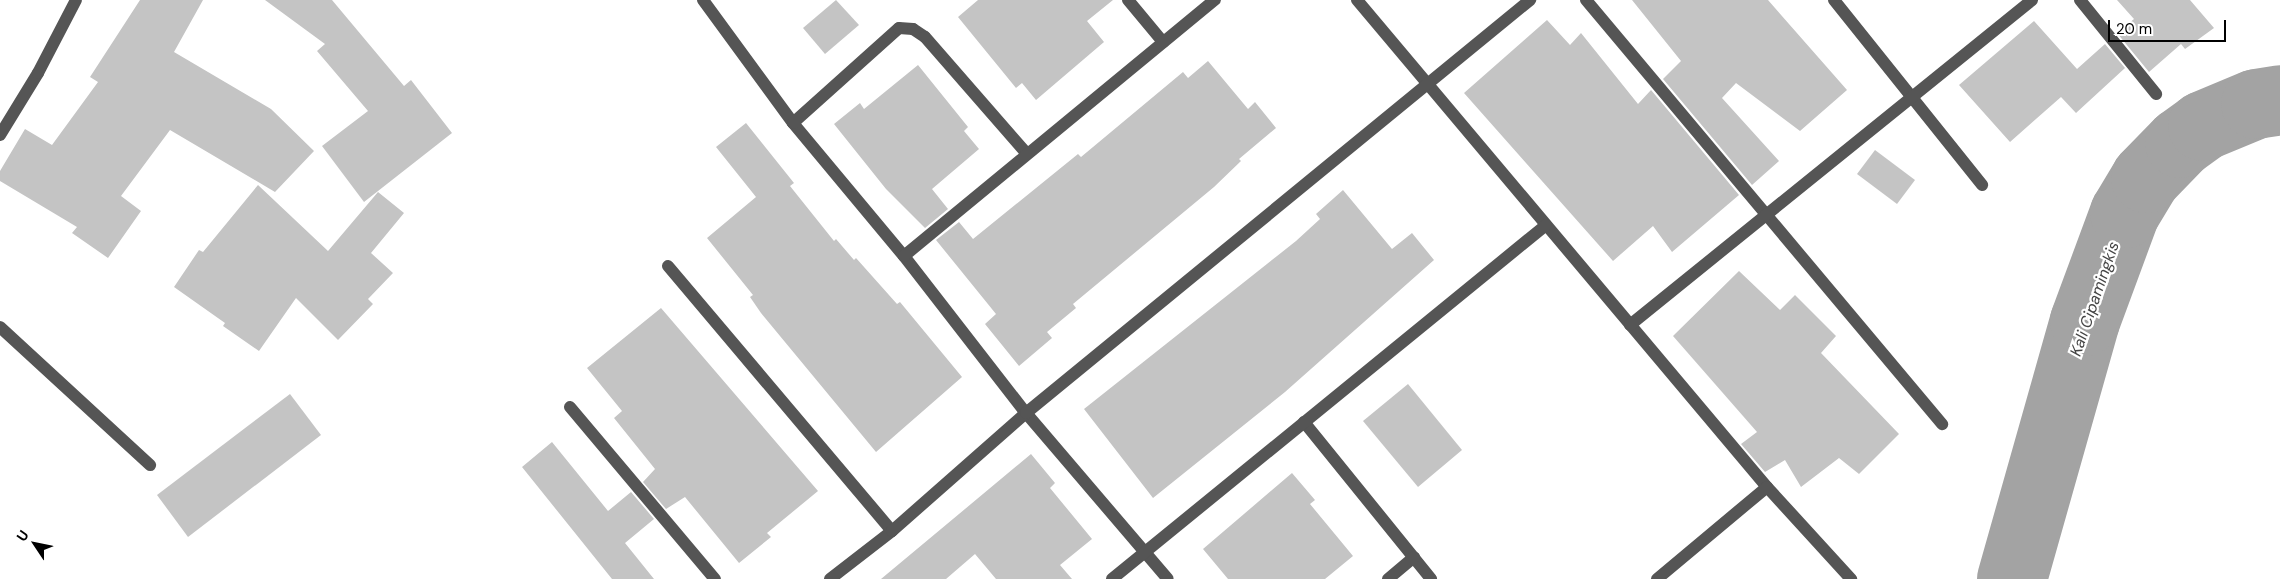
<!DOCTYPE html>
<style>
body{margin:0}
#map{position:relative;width:2280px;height:579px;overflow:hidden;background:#fff;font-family:"DM Sans",sans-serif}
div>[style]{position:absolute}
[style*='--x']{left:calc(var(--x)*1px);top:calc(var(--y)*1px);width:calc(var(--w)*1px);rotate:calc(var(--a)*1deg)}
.river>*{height:70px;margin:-35px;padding:0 35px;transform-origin:35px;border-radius:35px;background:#a3a3a3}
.building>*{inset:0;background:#c4c4c4}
.minor>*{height:12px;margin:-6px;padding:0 6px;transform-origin:6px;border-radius:6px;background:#555}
span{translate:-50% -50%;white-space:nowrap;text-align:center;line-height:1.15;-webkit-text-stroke:4.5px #fff;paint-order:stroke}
.water-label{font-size:16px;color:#444;font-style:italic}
.north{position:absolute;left:10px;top:519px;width:50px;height:50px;-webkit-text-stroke:4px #fff;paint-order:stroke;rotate:304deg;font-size:14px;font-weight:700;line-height:20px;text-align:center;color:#000}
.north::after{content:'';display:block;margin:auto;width:18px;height:22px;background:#000;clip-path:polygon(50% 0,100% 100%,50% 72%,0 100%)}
.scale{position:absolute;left:2108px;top:20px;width:118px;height:22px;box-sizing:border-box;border:2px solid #000;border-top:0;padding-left:6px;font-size:15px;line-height:18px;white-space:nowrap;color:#000;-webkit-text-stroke:4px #fff;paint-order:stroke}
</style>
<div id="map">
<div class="river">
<i style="--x:2012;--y:579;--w:268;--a:-74.2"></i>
<i style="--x:2085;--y:321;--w:115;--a:-69.7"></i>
<i style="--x:2125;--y:213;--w:41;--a:-59"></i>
<i style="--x:2146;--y:178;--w:49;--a:-45.8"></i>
<i style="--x:2180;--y:143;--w:29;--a:-36"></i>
<i style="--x:2203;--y:126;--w:57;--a:-22.5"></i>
<i style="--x:2256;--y:104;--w:24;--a:-9"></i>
</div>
<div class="building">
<i style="clip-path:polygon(140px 0,203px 0,174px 52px,271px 109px,314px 151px,275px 192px,170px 130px,121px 196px,141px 211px,108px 258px,72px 233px,77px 227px,0 181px,0 171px,25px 129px,52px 145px,98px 82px,90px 77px)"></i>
<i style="clip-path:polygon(265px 0,332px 0,404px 86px,411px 80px,452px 133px,364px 202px,322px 146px,368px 111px,317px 51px,325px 44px)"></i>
<i style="clip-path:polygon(836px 0,859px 25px,825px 54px,803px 28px)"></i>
<i style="clip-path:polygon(978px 0,1113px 0,1087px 21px,1104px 42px,1036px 100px,1022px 83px,1016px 88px,958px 17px)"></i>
<i style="clip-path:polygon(1632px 0,1768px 0,1847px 90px,1800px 131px,1736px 83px,1722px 98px,1779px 161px,1752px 185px,1663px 79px,1681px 61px)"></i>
<i style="clip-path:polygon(2117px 0,2190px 0,2214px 28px,2185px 49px,2181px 44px,2149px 72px,2117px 33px,2134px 19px)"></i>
<i style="clip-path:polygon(1547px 20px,1570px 45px,1581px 33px,1638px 104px,1651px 90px,1739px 195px,1672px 252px,1653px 226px,1613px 261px,1464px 93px)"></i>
<i style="clip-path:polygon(2034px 21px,2077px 69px,2105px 44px,2125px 68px,2076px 113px,2061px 97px,2010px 142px,1959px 85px)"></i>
<i style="clip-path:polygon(1208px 61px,1248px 109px,1255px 102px,1276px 128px,1239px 159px,1241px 161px,1214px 187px,1073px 304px,1076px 308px,1047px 332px,1052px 338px,1019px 366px,985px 324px,996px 314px,936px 240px,959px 222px,973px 239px,1078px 154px,1081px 157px,1183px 72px,1188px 78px)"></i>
<i style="clip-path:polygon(918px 65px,968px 127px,964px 131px,979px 149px,932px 189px,948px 209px,925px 228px,886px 189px,834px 124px,860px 103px,864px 109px)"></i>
<i style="clip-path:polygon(746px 123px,794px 183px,790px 186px,834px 241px,836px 239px,854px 260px,856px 258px,897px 304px,900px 302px,962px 377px,876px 452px,761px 313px,750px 297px,753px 295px,707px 238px,756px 197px,716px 147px)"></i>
<i style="clip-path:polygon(1875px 150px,1915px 180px,1897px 204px,1857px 174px)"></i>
<i style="clip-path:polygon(258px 185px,328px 251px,378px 192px,404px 213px,371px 253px,393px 273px,368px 299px,373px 304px,338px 340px,296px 298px,259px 351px,223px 326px,225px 323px,174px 287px,199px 250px,203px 252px)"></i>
<i style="clip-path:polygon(1343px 190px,1392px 249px,1412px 233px,1434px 260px,1285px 392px,1153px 498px,1084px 409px,1296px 241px,1320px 219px,1316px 214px)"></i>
<i style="clip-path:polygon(1739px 271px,1780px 310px,1795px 295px,1836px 336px,1821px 353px,1899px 434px,1859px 474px,1839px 458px,1801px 487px,1785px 460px,1765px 472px,1741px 444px,1757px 432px,1673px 336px)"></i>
<i style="clip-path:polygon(661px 308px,818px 491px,767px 533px,771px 537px,739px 563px,685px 497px,666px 509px,643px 482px,655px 469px,614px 418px,622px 411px,587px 368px)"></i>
<i style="clip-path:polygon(1408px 384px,1462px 450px,1418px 487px,1363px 421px)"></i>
<i style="clip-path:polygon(290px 394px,321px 435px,188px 537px,157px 495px)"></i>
<i style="clip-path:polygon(552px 442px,608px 511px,631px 492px,654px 519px,625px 543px,654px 579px,612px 579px,522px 467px)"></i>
<i style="clip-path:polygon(1031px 454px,1055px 483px,1050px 488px,1092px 539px,1060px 565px,1072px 579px,996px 579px,975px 554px,946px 579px,881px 579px)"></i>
<i style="clip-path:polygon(1292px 473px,1315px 500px,1310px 504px,1353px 556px,1325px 579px,1228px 579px,1203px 549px)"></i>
</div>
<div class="minor">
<i style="--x:703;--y:0;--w:152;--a:53.8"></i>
<i style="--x:793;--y:123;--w:173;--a:50.2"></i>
<i style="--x:904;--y:256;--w:199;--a:52.2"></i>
<i style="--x:1026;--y:413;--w:218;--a:49.5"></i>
<i style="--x:1128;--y:0;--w:55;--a:50.2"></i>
<i style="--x:1357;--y:0;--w:637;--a:49.91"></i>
<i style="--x:1767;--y:487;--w:125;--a:47.6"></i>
<i style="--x:1586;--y:0;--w:554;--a:49.98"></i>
<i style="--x:1834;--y:0;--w:237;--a:51.3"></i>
<i style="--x:2080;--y:0;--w:121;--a:51"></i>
<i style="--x:793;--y:123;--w:142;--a:-41.9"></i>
<i style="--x:899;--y:28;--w:14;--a:4"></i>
<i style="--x:913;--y:29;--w:14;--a:34"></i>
<i style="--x:925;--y:37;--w:155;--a:48.9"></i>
<i style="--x:0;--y:135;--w:73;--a:-58.5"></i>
<i style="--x:38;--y:73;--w:82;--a:-62.5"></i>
<i style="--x:904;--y:256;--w:403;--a:-39.5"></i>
<i style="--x:668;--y:266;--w:347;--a:49.8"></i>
<i style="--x:1630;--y:325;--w:517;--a:-38.95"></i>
<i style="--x:0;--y:327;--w:204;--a:42.6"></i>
<i style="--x:570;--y:407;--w:225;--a:49.9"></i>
<i style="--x:1304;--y:422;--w:202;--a:51"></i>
<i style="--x:830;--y:579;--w:78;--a:-37.7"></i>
<i style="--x:892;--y:531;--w:179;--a:-41.4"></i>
<i style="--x:1026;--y:413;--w:652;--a:-39.33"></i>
<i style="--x:1112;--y:579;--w:560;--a:-39.2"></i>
<i style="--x:1388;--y:579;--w:34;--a:-40"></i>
<i style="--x:1657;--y:579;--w:143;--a:-39.9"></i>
</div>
<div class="water-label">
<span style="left:2095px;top:299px;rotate:-71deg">Kali Cipamingkis</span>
</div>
<div class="north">U</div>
<div class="scale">20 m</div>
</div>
